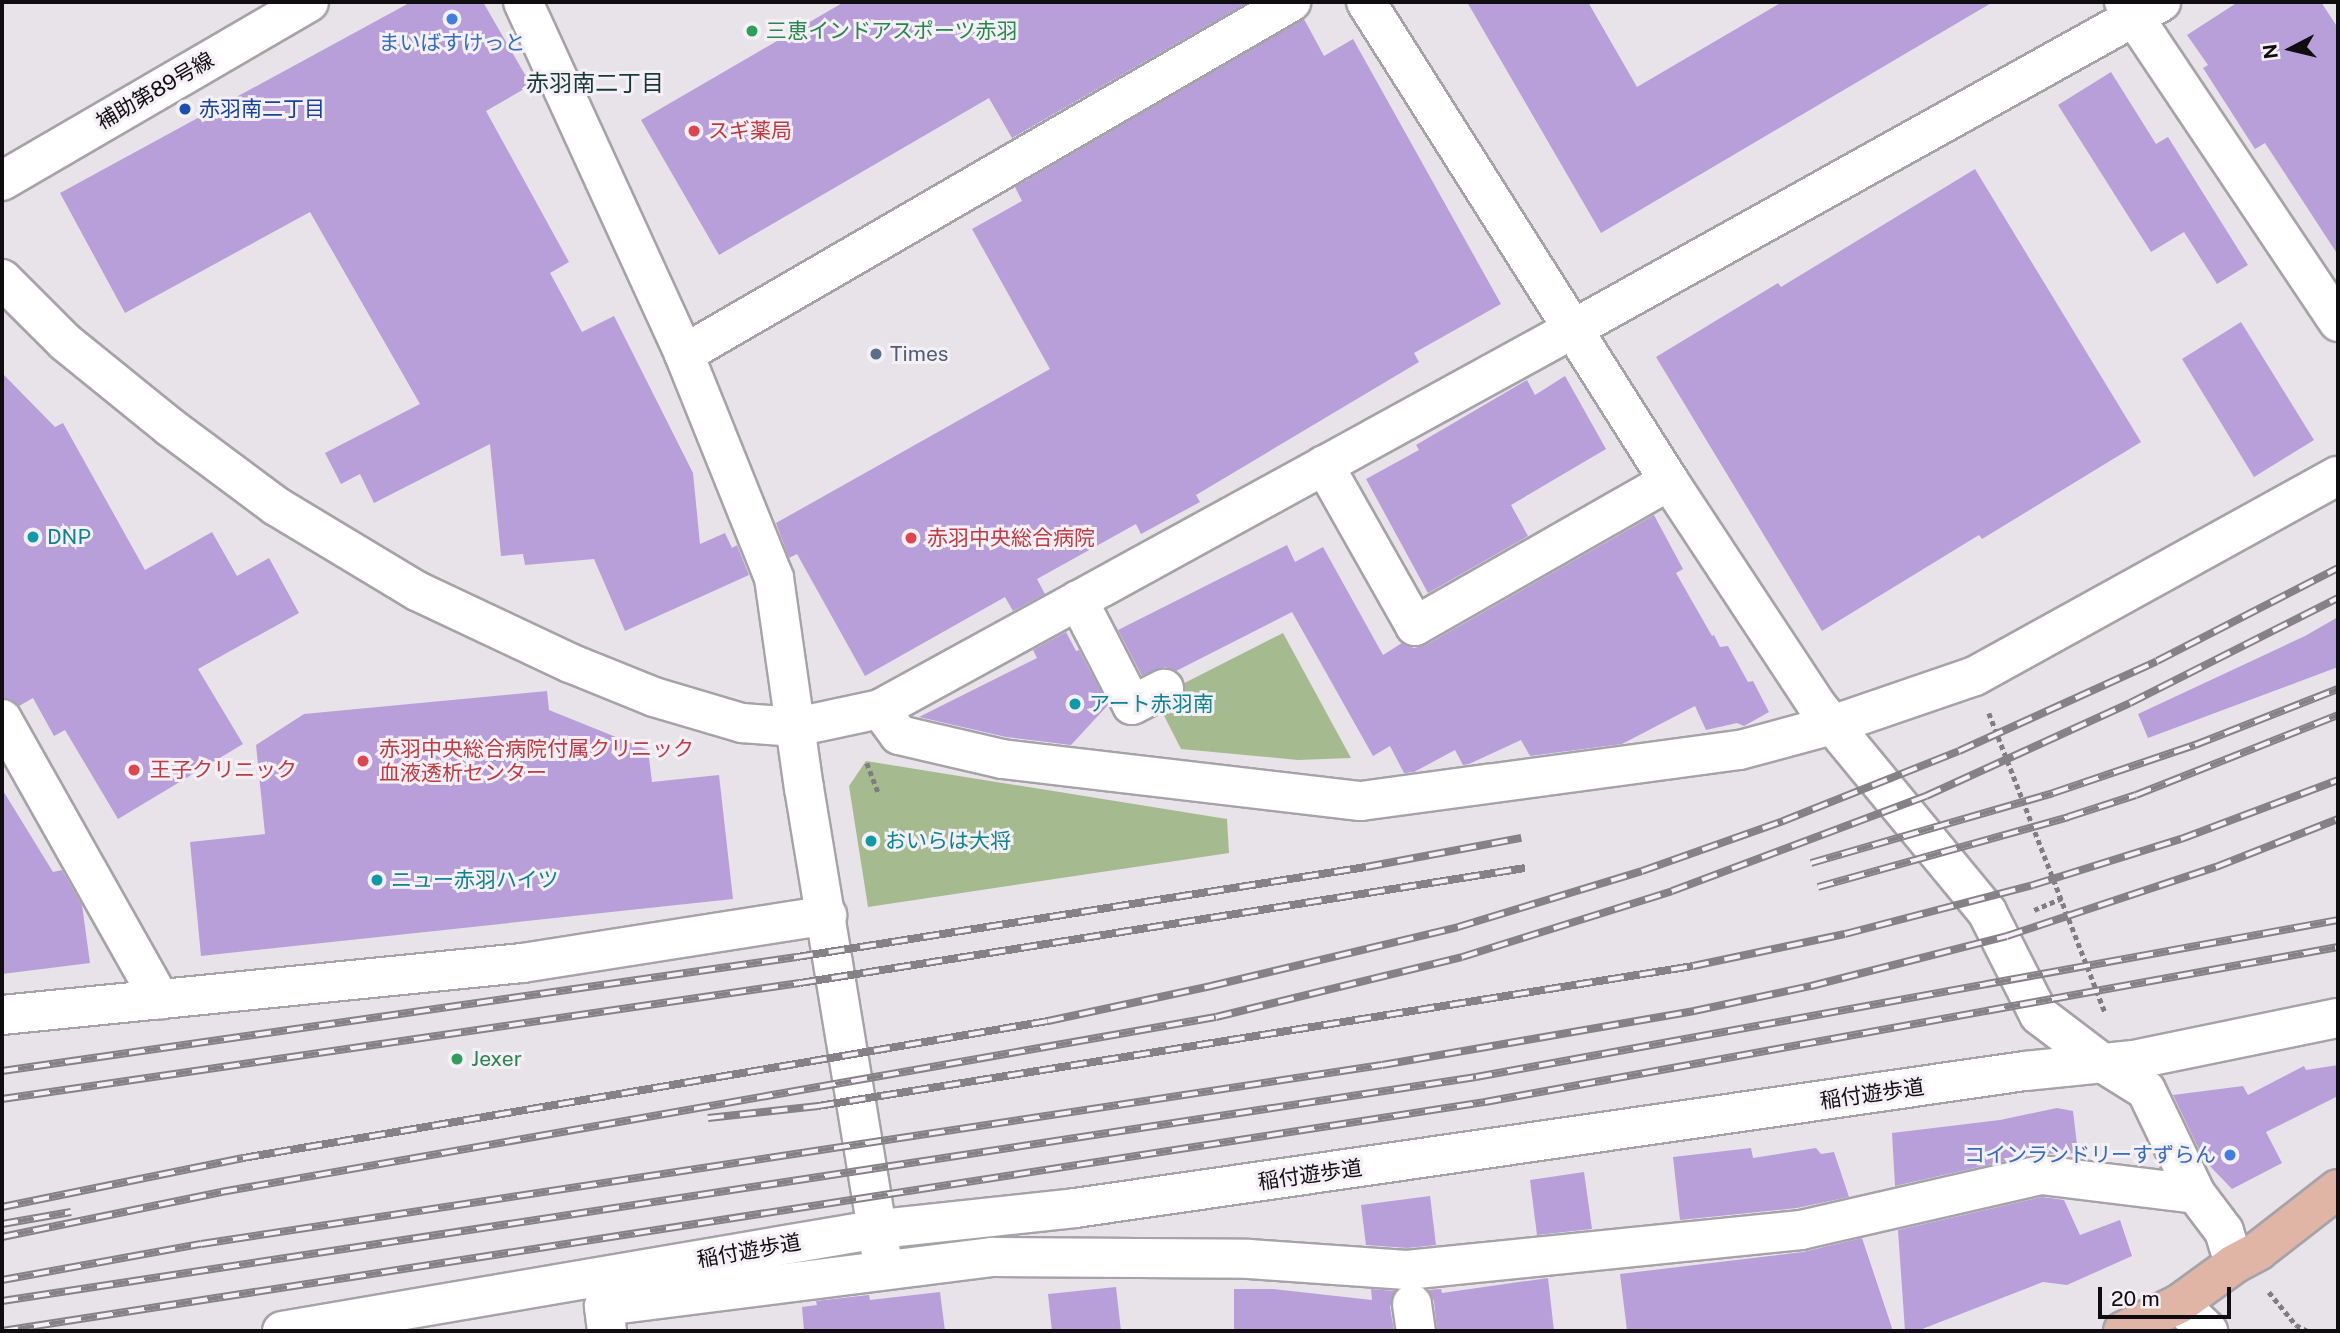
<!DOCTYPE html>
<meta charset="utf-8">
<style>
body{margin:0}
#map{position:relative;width:2340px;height:1333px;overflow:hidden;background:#e7e3e9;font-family:"Public Sans","Noto Sans JP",sans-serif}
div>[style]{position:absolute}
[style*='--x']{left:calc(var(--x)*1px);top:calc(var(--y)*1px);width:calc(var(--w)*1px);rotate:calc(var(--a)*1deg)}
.green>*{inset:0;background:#a6ba90}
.building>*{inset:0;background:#b89fd9}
.path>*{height:4.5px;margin-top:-2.25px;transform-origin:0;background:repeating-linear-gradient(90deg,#807d81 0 5px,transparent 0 8.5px)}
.roads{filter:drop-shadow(2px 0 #a6a3a8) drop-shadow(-2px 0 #a6a3a8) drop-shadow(0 2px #a6a3a8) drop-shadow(0 -2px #a6a3a8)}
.minor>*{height:38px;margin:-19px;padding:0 19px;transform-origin:19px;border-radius:19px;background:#fff}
.major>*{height:38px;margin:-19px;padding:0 19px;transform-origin:19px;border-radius:19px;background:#e0b5a6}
.rail>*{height:8px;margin-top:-4px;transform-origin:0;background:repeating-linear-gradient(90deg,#f4f0f6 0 16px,#858286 0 32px);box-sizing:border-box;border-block:2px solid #858286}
.dots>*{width:19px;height:19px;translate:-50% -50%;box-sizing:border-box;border:4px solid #f4f0f6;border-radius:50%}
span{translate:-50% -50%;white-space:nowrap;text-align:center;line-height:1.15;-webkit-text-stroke:6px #f4f0f6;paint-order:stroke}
.leisure-label{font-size:21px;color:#27864d}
.left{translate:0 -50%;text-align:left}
.shop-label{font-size:21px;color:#366cbe}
.right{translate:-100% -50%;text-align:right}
.street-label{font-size:21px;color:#0f0d0f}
.transit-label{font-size:21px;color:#164399}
.health-label{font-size:21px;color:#be3a42}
.service-label{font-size:21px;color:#4e5e75}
.culture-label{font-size:21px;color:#0d838f}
.neighbourhood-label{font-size:23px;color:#163836}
.frame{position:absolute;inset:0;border:4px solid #0f0d0f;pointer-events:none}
.north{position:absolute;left:2256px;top:14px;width:70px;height:70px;-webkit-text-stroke:5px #f4f0f6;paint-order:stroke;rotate:263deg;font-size:19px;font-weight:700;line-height:28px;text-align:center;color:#0f0d0f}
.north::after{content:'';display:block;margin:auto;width:24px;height:32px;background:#0f0d0f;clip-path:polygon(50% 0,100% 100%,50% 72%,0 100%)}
.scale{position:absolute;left:2098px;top:1287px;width:133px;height:32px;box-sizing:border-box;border:4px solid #0f0d0f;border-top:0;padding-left:9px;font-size:21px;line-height:24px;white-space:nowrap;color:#0f0d0f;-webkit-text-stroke:5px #f4f0f6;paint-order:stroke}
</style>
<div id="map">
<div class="green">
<i style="clip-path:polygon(1283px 633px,1351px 758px,1298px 760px,1181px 749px,1155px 698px)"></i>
<i style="clip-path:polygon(866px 761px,1227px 819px,1229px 853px,868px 907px,849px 786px)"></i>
</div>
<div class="building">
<i style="clip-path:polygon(411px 2px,483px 2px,531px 85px,486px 111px,569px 262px,550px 273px,582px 332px,614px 316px,693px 473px,700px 544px,725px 533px,732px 548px,737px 545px,749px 575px,625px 631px,594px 559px,525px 565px,523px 554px,501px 556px,490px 444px,374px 503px,360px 474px,341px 484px,325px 453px,420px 404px,310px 212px,125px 313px,60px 193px)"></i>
<i style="clip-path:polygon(844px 2px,1248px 2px,1012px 138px,989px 98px,719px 255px,641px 120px)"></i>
<i style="clip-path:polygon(1467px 2px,1588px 2px,1637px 87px,1782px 2px,1993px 2px,1601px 233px)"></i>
<i style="clip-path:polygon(2238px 2px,2321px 2px,2338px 28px,2338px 255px,2265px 143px,2255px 149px,2203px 68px,2208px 65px,2187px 35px)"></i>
<i style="clip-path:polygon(1304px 19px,1324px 56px,1353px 39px,1501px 304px,1414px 353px,1419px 362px,1196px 495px,1200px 502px,1141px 534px,1136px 524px,1037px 579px,1045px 594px,1013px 611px,1005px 597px,865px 676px,797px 554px,789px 558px,776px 523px,1050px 369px,972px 229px,1022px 201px,1015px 187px)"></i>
<i style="clip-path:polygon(2111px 72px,2156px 144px,2168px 137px,2248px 265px,2217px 284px,2184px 232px,2151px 252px,2058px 105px)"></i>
<i style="clip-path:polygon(1975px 169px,2141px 442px,1982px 539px,1979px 535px,1822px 631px,1656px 357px,1778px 283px,1781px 287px)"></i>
<i style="clip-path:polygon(2241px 322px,2314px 440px,2254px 477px,2182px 359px)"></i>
<i style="clip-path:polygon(2px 373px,55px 427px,63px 423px,145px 570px,212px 532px,237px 576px,269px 558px,299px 613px,198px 669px,243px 744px,118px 819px,65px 730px,54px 736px,33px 698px,19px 706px,12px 700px,2px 697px)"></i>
<i style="clip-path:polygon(1565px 376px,1606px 449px,1511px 505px,1528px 536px,1428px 593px,1366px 479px,1419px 450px,1416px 445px,1527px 380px,1535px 395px)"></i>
<i style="clip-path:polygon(1654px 515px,1683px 569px,1676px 573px,1712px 636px,1714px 635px,1720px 647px,1728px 646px,1748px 682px,1753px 681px,1769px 712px,1744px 726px,1737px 723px,1706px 730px,1695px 706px,1622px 744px,1530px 756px,1521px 740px,1469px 764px,1463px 765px,1455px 750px,1414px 772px,1404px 773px,1390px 746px,1373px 756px,1292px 612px,1176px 671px,1165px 667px,1142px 676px,1118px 630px,1287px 545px,1295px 562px,1323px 547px,1383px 655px,1402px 643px,1414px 648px,1426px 645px)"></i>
<i style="clip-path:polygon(2338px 617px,2338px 667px,2148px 738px,2138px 714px,2305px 636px)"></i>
<i style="clip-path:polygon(1066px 632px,1076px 651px,1079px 650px,1108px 705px,1071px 745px,1006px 737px,919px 717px,1037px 658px,1033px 650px)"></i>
<i style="clip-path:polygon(547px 691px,549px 710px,648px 750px,652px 782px,719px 775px,733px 899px,201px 956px,190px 842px,265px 834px,256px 745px,304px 714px)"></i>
<i style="clip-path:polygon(2px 789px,53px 872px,62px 870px,82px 905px,90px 963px,2px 974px)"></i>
<i style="clip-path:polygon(2338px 1065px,2338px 1096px,2266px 1132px,2282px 1163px,2232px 1189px,2204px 1160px,2173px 1095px,2243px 1086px,2248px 1095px,2304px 1066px,2306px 1070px)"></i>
<i style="clip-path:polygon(2057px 1108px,2073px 1111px,2078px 1153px,2036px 1154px,1895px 1186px,1892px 1133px,2000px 1120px)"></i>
<i style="clip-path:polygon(1751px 1148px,1753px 1158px,1816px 1148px,1821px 1154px,1834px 1152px,1849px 1197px,1797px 1208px,1680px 1220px,1673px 1157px)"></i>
<i style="clip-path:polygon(1584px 1172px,1592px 1229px,1537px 1235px,1530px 1180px)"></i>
<i style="clip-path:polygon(1430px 1196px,1436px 1245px,1407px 1248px,1366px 1245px,1361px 1205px)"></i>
<i style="clip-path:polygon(2042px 1197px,2064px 1200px,2080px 1235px,2120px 1220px,2132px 1256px,2067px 1285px,2043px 1282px,1917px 1331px,1905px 1331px,1898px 1230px)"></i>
<i style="clip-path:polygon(1862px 1238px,1893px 1331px,1627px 1331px,1620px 1274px,1803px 1252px)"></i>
<i style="clip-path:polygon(1548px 1278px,1554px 1331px,1437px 1331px,1434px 1301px,1428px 1290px,1441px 1289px,1442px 1293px)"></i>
<i style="clip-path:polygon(1116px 1287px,1121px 1331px,1052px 1331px,1048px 1294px)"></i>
<i style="clip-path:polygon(1234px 1289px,1273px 1289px,1372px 1300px,1371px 1289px,1395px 1291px,1390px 1307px,1394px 1331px,1234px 1331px)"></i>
<i style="clip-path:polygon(940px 1292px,945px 1331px,804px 1331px,802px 1307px,817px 1305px,816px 1301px,869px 1295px,870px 1300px)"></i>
</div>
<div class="path">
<i style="--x:1989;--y:713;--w:321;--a:68.8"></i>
<i style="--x:867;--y:763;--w:31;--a:69"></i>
<i style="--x:2034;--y:910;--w:30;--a:-23"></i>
<i style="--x:2269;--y:1292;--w:43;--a:50.7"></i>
<i style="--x:2296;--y:1325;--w:13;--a:27"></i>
</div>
<div class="roads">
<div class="minor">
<i style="--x:523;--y:2;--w:387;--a:65.4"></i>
<i style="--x:684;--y:354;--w:241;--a:68.1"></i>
<i style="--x:774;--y:578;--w:212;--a:81.9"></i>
<i style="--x:804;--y:788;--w:472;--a:80.6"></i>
<i style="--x:1366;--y:2;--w:567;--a:57.68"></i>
<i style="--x:1669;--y:481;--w:271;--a:56.6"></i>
<i style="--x:1818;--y:707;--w:266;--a:50.5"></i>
<i style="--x:1987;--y:912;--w:115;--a:63.2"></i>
<i style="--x:2039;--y:1015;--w:78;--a:37.2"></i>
<i style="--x:2101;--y:1062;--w:53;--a:31.9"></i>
<i style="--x:2146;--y:1090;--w:115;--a:64.3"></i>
<i style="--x:2196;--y:1194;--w:46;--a:52.9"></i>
<i style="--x:2224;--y:1231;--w:34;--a:73"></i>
<i style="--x:2124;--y:2;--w:385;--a:56.2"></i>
<i style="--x:2;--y:181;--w:355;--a:-30.2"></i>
<i style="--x:2;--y:279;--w:89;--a:45"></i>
<i style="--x:65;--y:342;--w:135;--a:39"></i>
<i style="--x:170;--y:427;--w:132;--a:36.7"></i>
<i style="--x:276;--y:506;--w:165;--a:31.1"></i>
<i style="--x:417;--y:591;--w:169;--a:25.2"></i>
<i style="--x:570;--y:663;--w:91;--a:22"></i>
<i style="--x:654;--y:697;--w:92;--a:16.5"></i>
<i style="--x:742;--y:723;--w:54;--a:4.2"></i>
<i style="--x:796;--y:727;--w:86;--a:-12.1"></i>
<i style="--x:880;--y:709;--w:790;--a:-28.74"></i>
<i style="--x:1573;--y:329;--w:673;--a:-29.08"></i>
<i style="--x:684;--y:354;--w:702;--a:-30.11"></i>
<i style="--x:1324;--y:465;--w:185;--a:60.5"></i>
<i style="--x:1415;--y:626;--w:292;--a:-29.7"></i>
<i style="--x:1078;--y:600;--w:118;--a:62.8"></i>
<i style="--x:1132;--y:705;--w:36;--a:-27"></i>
<i style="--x:880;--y:709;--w:32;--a:54"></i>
<i style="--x:899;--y:735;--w:106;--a:13.1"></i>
<i style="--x:1002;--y:759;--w:361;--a:6.7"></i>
<i style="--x:1361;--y:801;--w:382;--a:-7.7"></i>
<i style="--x:1740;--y:750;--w:95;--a:-15.2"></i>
<i style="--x:1832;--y:725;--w:151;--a:-18.9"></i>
<i style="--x:1975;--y:676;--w:414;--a:-28.9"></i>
<i style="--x:2;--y:719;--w:322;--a:60.6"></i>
<i style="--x:2;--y:1015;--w:523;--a:-5.71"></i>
<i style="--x:522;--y:963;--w:309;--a:-8.9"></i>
<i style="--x:1412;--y:1304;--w:27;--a:82"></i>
<i style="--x:2179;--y:1304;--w:40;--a:43"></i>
<i style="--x:282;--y:1331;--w:606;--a:-9.7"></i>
<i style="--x:879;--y:1229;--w:197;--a:-6.1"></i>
<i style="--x:1075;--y:1208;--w:960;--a:-8.21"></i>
<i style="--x:2025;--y:1071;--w:109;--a:-5.8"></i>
<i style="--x:2133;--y:1060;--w:209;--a:-11.6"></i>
<i style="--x:607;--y:1331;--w:25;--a:-97"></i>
<i style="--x:604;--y:1306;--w:391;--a:-7.2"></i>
<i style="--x:992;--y:1257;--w:257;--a:0.4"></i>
<i style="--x:1249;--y:1259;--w:158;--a:4"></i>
<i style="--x:1407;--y:1270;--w:396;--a:-5.8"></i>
<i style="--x:1801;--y:1230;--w:246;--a:-12.9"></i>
<i style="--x:2041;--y:1175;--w:156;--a:7"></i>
</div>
<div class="major">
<i style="--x:2123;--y:1331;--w:62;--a:-25.7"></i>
<i style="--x:2179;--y:1304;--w:68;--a:-36"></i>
<i style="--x:2234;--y:1264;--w:27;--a:-28"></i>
<i style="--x:2258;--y:1251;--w:101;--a:-37.8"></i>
</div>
</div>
<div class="rail">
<i style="--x:1811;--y:863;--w:252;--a:-16.1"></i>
<i style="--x:2053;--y:793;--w:150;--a:-18.7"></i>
<i style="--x:2195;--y:745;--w:154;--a:-21.4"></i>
<i style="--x:1818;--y:887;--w:260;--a:-15.6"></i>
<i style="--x:2068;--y:817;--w:71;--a:-17.9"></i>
<i style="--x:2136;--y:795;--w:217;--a:-21.6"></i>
<i style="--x:2;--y:1071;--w:803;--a:-8.16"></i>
<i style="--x:797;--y:957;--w:576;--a:-8.99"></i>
<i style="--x:1366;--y:867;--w:158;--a:-10.6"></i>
<i style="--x:2;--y:1099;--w:806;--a:-8.27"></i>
<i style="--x:800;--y:983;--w:734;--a:-9.01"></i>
<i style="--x:708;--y:1118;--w:111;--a:-6.2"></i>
<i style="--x:818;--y:1106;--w:886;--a:-9.09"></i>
<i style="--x:1693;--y:966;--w:155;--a:-11.9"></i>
<i style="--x:1845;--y:934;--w:194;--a:-14.6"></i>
<i style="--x:2033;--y:885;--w:155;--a:-17.3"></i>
<i style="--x:2181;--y:839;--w:168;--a:-20.6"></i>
<i style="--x:2;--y:1207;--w:246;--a:-11.5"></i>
<i style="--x:243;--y:1158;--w:817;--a:-9.66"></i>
<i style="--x:1048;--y:1021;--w:167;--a:-12.1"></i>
<i style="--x:1211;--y:986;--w:254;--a:-13.4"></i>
<i style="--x:1458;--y:927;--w:192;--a:-16.9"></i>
<i style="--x:1642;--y:871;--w:150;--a:-19.5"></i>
<i style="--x:1783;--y:821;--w:189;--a:-21.7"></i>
<i style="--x:1959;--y:751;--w:217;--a:-24.4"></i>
<i style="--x:2157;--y:661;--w:203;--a:-27.2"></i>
<i style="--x:2;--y:1224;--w:70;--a:-9.9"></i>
<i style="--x:2;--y:1237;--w:224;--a:-11.6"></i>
<i style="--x:221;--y:1192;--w:1010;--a:-9.98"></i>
<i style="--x:1216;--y:1017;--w:253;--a:-13.7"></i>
<i style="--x:1462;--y:957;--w:220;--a:-17.4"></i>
<i style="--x:1672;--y:891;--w:271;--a:-20.5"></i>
<i style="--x:1926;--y:796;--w:224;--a:-24.5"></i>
<i style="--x:2130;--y:703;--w:233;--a:-26.8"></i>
<i style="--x:2;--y:1280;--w:202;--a:-10.3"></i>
<i style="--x:201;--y:1244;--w:1194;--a:-8.62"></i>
<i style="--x:1382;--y:1065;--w:317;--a:-9.8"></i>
<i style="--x:1694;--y:1011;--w:120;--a:-12.1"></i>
<i style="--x:1811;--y:986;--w:202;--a:-14.3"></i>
<i style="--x:2007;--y:936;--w:220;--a:-18.3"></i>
<i style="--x:2216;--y:867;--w:131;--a:-21.5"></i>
<i style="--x:2;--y:1301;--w:1491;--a:-8.64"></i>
<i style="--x:1476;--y:1077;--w:876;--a:-10.32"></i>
<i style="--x:2;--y:1331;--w:1501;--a:-8.78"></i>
<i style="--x:1485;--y:1102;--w:867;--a:-10.3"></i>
</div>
<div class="dots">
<i style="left:452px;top:19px;background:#3f7fe0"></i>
<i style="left:752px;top:31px;background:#2e9e5b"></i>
<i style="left:185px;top:109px;background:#1a4fb4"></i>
<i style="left:694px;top:131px;background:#e0444e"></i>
<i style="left:876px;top:354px;background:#5c6f8a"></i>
<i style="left:33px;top:537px;background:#0f9aa8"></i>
<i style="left:911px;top:538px;background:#e0444e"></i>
<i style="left:1075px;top:704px;background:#0f9aa8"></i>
<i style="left:363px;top:761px;background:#e0444e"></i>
<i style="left:134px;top:770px;background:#e0444e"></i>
<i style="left:871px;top:841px;background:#0f9aa8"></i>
<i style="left:377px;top:880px;background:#0f9aa8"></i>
<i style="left:457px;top:1059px;background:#2e9e5b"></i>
<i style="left:2230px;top:1155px;background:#3f7fe0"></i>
</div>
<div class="leisure-label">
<span class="left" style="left:766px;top:31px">三恵インドアスポーツ赤羽</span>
<span class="left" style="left:471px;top:1059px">Jexer</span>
</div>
<div class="shop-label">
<span style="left:452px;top:43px">まいばすけっと</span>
<span class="right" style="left:2216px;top:1155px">コインランドリーすずらん</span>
</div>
<div class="street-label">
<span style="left:155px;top:91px;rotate:-30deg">補助第89号線</span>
<span style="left:1872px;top:1094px;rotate:-8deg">稲付遊歩道</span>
<span style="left:1310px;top:1175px;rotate:-8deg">稲付遊歩道</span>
<span style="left:749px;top:1251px;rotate:-10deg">稲付遊歩道</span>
</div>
<div class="transit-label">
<span class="left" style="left:199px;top:109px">赤羽南二丁目</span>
</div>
<div class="health-label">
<span class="left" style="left:708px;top:131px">スギ薬局</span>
<span class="left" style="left:927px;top:538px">赤羽中央総合病院</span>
<span class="left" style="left:379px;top:761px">赤羽中央総合病院付属クリニック<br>血液透析センター</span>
<span class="left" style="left:150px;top:770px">王子クリニック</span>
</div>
<div class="service-label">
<span class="left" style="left:890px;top:354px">Times</span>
</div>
<div class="culture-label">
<span class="left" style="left:47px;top:537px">DNP</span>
<span class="left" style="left:1089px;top:704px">アート赤羽南</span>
<span class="left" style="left:885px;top:841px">おいらは大将</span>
<span class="left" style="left:391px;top:880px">ニュー赤羽ハイツ</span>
</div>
<div class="neighbourhood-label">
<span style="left:595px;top:83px">赤羽南二丁目</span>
</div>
<div class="frame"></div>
<div class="north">N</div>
<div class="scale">20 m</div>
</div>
